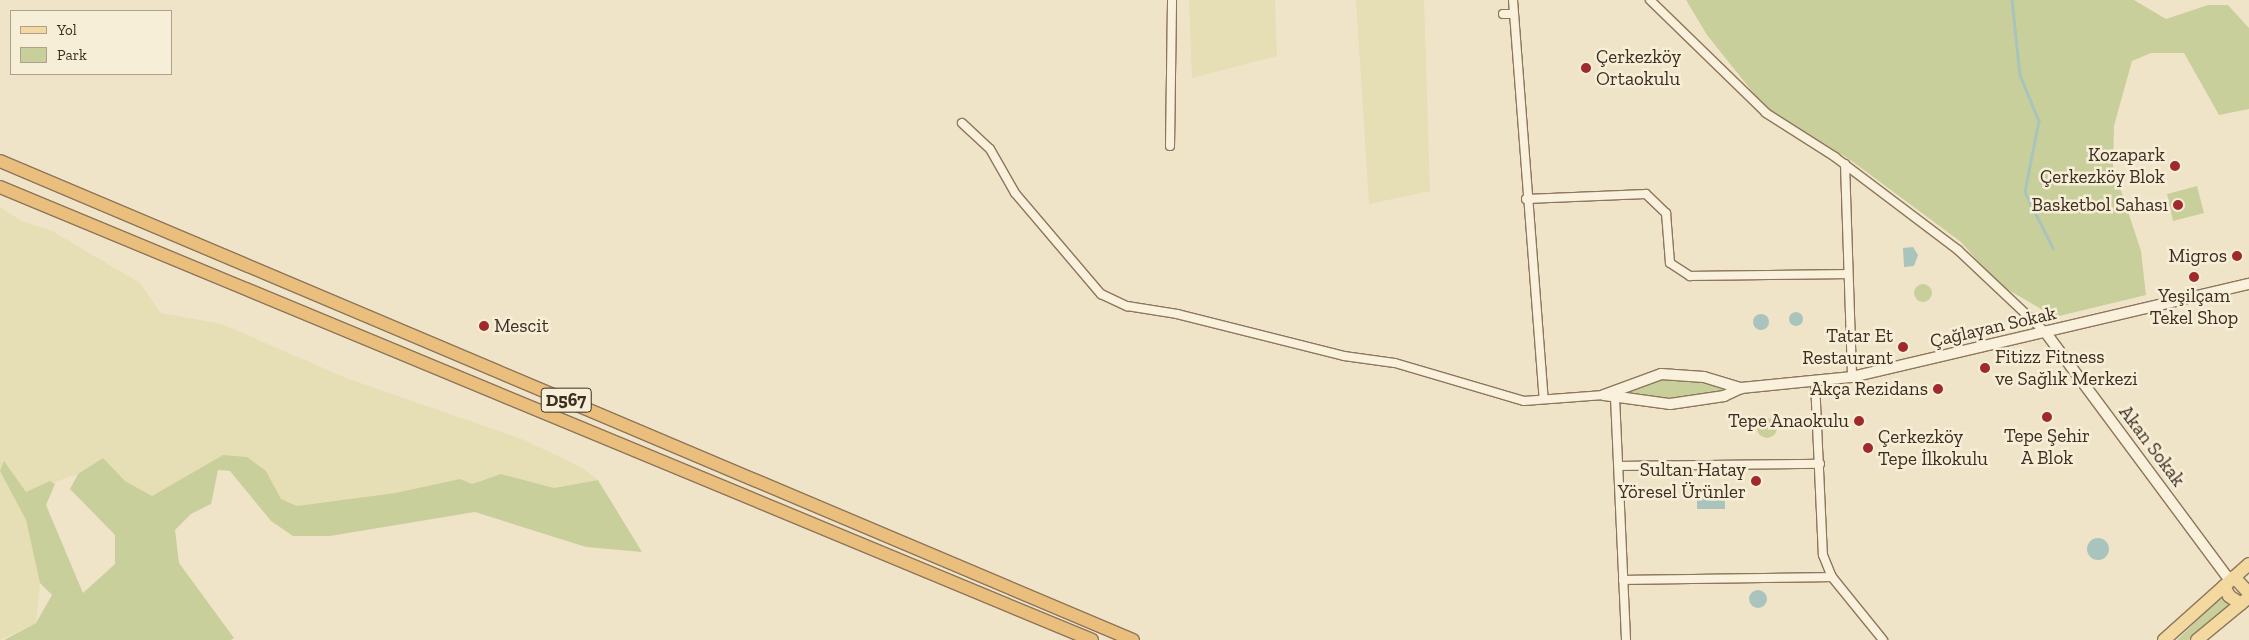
<!DOCTYPE html>
<meta charset="utf-8">
<style>
body{margin:0}
#map{position:relative;width:2249px;height:640px;overflow:hidden;background:#f0e4c8;font-family:"Zilla Slab",serif}
div>[style]{position:absolute}
[style*='--x']{left:calc(var(--x)*1px);top:calc(var(--y)*1px);width:calc(var(--w)*1px);rotate:calc(var(--a)*1deg)}
.farmland>*{inset:0;background:#e6deb5}
.green>*{inset:0;background:#c9cf9b}
.round{border-radius:50%}
.water>*{inset:0;background:#a9c4bc}
.stream>*{height:2.5px;margin:-1.25px;padding:0 1.25px;transform-origin:1.25px;border-radius:1.25px;background:#a9c4bc}
.roads{filter:drop-shadow(1px 0 #8d765c) drop-shadow(-1px 0 #8d765c) drop-shadow(0 1px #8d765c) drop-shadow(0 -1px #8d765c)}
.minor>*{height:8px;margin:-4px;padding:0 4px;transform-origin:4px;border-radius:4px;background:#faf1dc}
.tertiary>*{height:10px;margin:-5px;padding:0 5px;transform-origin:5px;border-radius:5px;background:#faf1dc}
.primary>*{height:12px;margin:-6px;padding:0 6px;transform-origin:6px;border-radius:6px;background:#f3d9a0}
.trunk>*{height:12px;margin:-6px;padding:0 6px;transform-origin:6px;border-radius:6px;background:#eabe7c}
.dots>*{width:14px;height:14px;translate:-50% -50%;box-sizing:border-box;border:2px solid #f7eed8;border-radius:50%}
span{translate:-50% -50%;white-space:nowrap;text-align:center;line-height:1.15;-webkit-text-stroke:5px #f7eed8;paint-order:stroke}
.shield-label span{padding:1px 4px;background:#f7eed8;border:1px solid;border-radius:4px;-webkit-text-stroke-width:0}
.shield-label{font-size:18px;color:#3d2e20;font-weight:700}
.poi-label{font-size:19px;color:#3d2e20}
.left{translate:0 -50%;text-align:left}
.right{translate:-100% -50%;text-align:right}
.street-label{font-size:19px;color:#3d2e20}
.legend{position:absolute;left:10px;top:10px;width:162px;height:65px;box-sizing:border-box;background:#f7eed8;border:1px solid #ada18e;margin:0;padding:6px 9px;list-style:none;font-size:15px;color:#3d2e20}
.legend li{display:flex;align-items:center;gap:10px;height:25px}
.legend b{width:25px;border:1px solid #ada18e}
</style>
<div id="map">
<div class="farmland">
<i style="clip-path:polygon(1189px 0,1275px 0,1277px 56px,1192px 78px)"></i>
<i style="clip-path:polygon(1356px 0,1424px 0,1430px 191px,1369px 204px)"></i>
<i style="clip-path:polygon(0 207px,22px 221px,52px 231px,140px 283px,161px 313px,222px 324px,346px 378px,524px 440px,583px 468px,598px 480px,554px 488px,501px 474px,472px 484px,460px 479px,395px 493px,297px 506px,281px 499px,266px 471px,223px 455px,152px 496px,125px 481px,103px 458px,78px 474px,26px 492px,4px 462px,0 471px,26px 520px,40px 583px,36px 623px,0 640px)"></i>
</div>
<div class="green">
<i style="clip-path:polygon(1686px 0,2134px 0,2166px 19px,2208px 5px,2228px 5px,2249px 28px,2249px 109px,2219px 115px,2184px 53px,2151px 53px,2132px 61px,2114px 126px,2113px 166px,2141px 251px,2146px 295px,2055px 317px,1998px 284px,1961px 242px,1849px 159px,1767px 110px,1707px 35px)"></i>
<i style="clip-path:polygon(2197px 186px,2204px 213px,2173px 221px,2167px 194px)"></i>
<i class="round" style="left:1914px;top:284px;width:18px;height:18px"></i>
<i style="clip-path:polygon(1666px 376px,1707px 380px,1728px 386px,1728px 392px,1663px 402px,1611px 392px)"></i>
<i class="round" style="left:1757px;top:418px;width:20px;height:20px"></i>
<i style="clip-path:polygon(223px 455px,247px 457px,266px 471px,281px 499px,297px 506px,395px 493px,460px 479px,472px 484px,501px 474px,554px 488px,598px 480px,642px 552px,586px 547px,475px 512px,330px 536px,293px 536px,271px 521px,230px 471px,218px 470px,211px 504px,191px 514px,175px 530px,179px 563px,234px 638px,231px 640px,4px 640px,36px 623px,52px 595px,40px 583px,26px 520px,0 471px,4px 461px,26px 492px,50px 481px,55px 484px,46px 505px,83px 593px,115px 564px,115px 535px,70px 489px,78px 474px,103px 458px,125px 481px,152px 496px)"></i>
<i style="clip-path:polygon(2222px 596px,2230px 604px,2189px 640px,2177px 640px)"></i>
</div>
<div class="water">
<i style="clip-path:polygon(1913px 247px,1918px 255px,1914px 266px,1904px 267px,1903px 248px)"></i>
<i class="round" style="left:1789px;top:312px;width:14px;height:14px"></i>
<i class="round" style="left:1753px;top:314px;width:16px;height:16px"></i>
<i style="clip-path:polygon(1697px 494px,1725px 494px,1725px 509px,1697px 509px)"></i>
<i class="round" style="left:2087px;top:538px;width:22px;height:22px"></i>
<i class="round" style="left:1749px;top:590px;width:18px;height:18px"></i>
</div>
<div class="stream">
<i style="--x:2012;--y:0;--w:75;--a:83.9"></i>
<i style="--x:2020;--y:75;--w:50;--a:67.6"></i>
<i style="--x:2039;--y:121;--w:72;--a:101.2"></i>
<i style="--x:2025;--y:192;--w:63;--a:63.4"></i>
</div>
<div class="roads">
<div class="minor">
<i style="--x:1513;--y:0;--w:400;--a:85.6"></i>
<i style="--x:1650;--y:0;--w:162;--a:44.2"></i>
<i style="--x:1766;--y:113;--w:82;--a:32.5"></i>
<i style="--x:1835;--y:157;--w:154;--a:37.1"></i>
<i style="--x:1958;--y:250;--w:121;--a:43.3"></i>
<i style="--x:1503;--y:14;--w:11;--a:0"></i>
<i style="--x:962;--y:123;--w:38;--a:43"></i>
<i style="--x:990;--y:149;--w:51;--a:60.4"></i>
<i style="--x:1015;--y:193;--w:133;--a:49.6"></i>
<i style="--x:1101;--y:294;--w:29;--a:25"></i>
<i style="--x:1127;--y:306;--w:51;--a:9.1"></i>
<i style="--x:1177;--y:314;--w:172;--a:14.1"></i>
<i style="--x:1344;--y:356;--w:51;--a:7.8"></i>
<i style="--x:1395;--y:363;--w:134;--a:16.4"></i>
<i style="--x:1524;--y:401;--w:80;--a:-4.3"></i>
<i style="--x:1170;--y:146;--w:146;--a:-89.2"></i>
<i style="--x:1845;--y:164;--w:213;--a:88.1"></i>
<i style="--x:1526;--y:199;--w:120;--a:-2.4"></i>
<i style="--x:1646;--y:194;--w:28;--a:44"></i>
<i style="--x:1666;--y:213;--w:50;--a:85.4"></i>
<i style="--x:1670;--y:263;--w:24;--a:33"></i>
<i style="--x:1690;--y:276;--w:158;--a:-0.7"></i>
<i style="--x:1815;--y:381;--w:174;--a:87.4"></i>
<i style="--x:1823;--y:555;--w:24;--a:68"></i>
<i style="--x:1832;--y:577;--w:81;--a:51"></i>
<i style="--x:1615;--y:397;--w:243;--a:87.4"></i>
<i style="--x:1619;--y:466;--w:201;--a:-0.6"></i>
<i style="--x:1623;--y:580;--w:209;--a:-0.8"></i>
</div>
<div class="tertiary">
<i style="--x:2046;--y:333;--w:309;--a:53.4"></i>
<i style="--x:1604;--y:395;--w:67;--a:7.8"></i>
<i style="--x:1670;--y:404;--w:55;--a:-8.4"></i>
<i style="--x:1724;--y:396;--w:19;--a:-25"></i>
<i style="--x:1741;--y:388;--w:112;--a:-5.7"></i>
<i style="--x:1852;--y:377;--w:408;--a:-13.2"></i>
<i style="--x:1604;--y:395;--w:61;--a:-20.2"></i>
<i style="--x:1661;--y:374;--w:43;--a:4"></i>
<i style="--x:1704;--y:377;--w:39;--a:17"></i>
</div>
<div class="primary">
<i style="--x:2234;--y:577;--w:22;--a:47"></i>
<i style="--x:2224;--y:586;--w:11;--a:63"></i>
<i style="--x:2229;--y:596;--w:14;--a:34"></i>
<i style="--x:2164;--y:640;--w:114;--a:-41.8"></i>
<i style="--x:2197;--y:640;--w:67;--a:-39.6"></i>
</div>
<div class="trunk">
<i style="--x:0;--y:161;--w:1230;--a:22.92"></i>
<i style="--x:0;--y:187;--w:1182;--a:22.53"></i>
</div>
</div>
<div class="dots">
<i style="left:1586px;top:68px;background:#9e2a2b"></i>
<i style="left:2175px;top:166px;background:#9e2a2b"></i>
<i style="left:2178px;top:205px;background:#9e2a2b"></i>
<i style="left:2237px;top:256px;background:#9e2a2b"></i>
<i style="left:2194px;top:277px;background:#9e2a2b"></i>
<i style="left:484px;top:326px;background:#9e2a2b"></i>
<i style="left:1903px;top:347px;background:#9e2a2b"></i>
<i style="left:1985px;top:368px;background:#9e2a2b"></i>
<i style="left:1938px;top:389px;background:#9e2a2b"></i>
<i style="left:2047px;top:417px;background:#9e2a2b"></i>
<i style="left:1859px;top:421px;background:#9e2a2b"></i>
<i style="left:1868px;top:448px;background:#9e2a2b"></i>
<i style="left:1756px;top:481px;background:#9e2a2b"></i>
</div>
<div class="shield-label">
<span style="left:566px;top:400px">D567</span>
</div>
<div class="poi-label">
<span class="left" style="left:1596px;top:68px">Çerkezköy<br>Ortaokulu</span>
<span class="right" style="left:2165px;top:166px">Kozapark<br>Çerkezköy Blok</span>
<span class="right" style="left:2168px;top:205px">Basketbol Sahası</span>
<span class="right" style="left:2227px;top:256px">Migros</span>
<span style="left:2194px;top:307px">Yeşilçam<br>Tekel Shop</span>
<span class="left" style="left:494px;top:326px">Mescit</span>
<span class="right" style="left:1893px;top:347px">Tatar Et<br>Restaurant</span>
<span class="left" style="left:1995px;top:368px">Fitizz Fitness<br>ve Sağlık Merkezi</span>
<span class="right" style="left:1928px;top:389px">Akça Rezidans</span>
<span class="right" style="left:1849px;top:421px">Tepe Anaokulu</span>
<span style="left:2047px;top:447px">Tepe Şehir<br>A Blok</span>
<span class="left" style="left:1878px;top:448px">Çerkezköy<br>Tepe İlkokulu</span>
<span class="right" style="left:1746px;top:481px">Sultan Hatay<br>Yöresel Ürünler</span>
</div>
<div class="street-label">
<span style="left:1993px;top:327px;rotate:-13deg">Çağlayan Sokak</span>
<span style="left:2152px;top:446px;rotate:53deg">Akan Sokak</span>
</div>
<ul class="legend">
<li><b style="height:6px;background:#f3d9a0"></b>Yol</li>
<li><b style="height:14px;background:#c9cf9b"></b>Park</li>
</ul>
</div>
